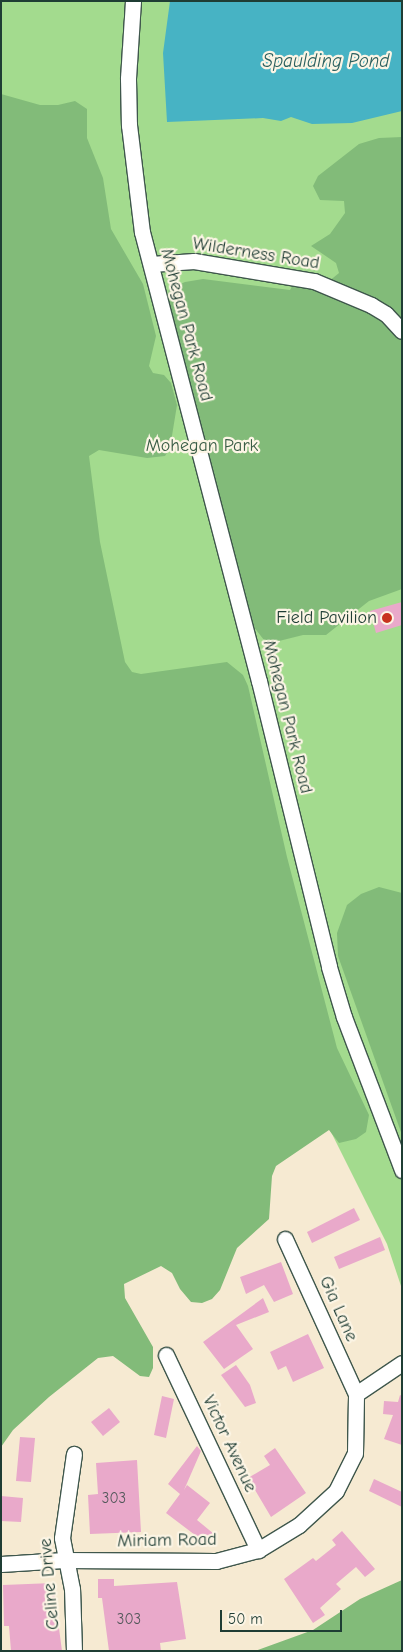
<!DOCTYPE html>
<style>
body{margin:0}
#map{position:relative;width:403px;height:1652px;overflow:hidden;background:#f6ead2;font-family:"Comic Neue",sans-serif}
div>[style]{position:absolute}
[style*='--x']{left:calc(var(--x)*1px);top:calc(var(--y)*1px);width:calc(var(--w)*1px);rotate:calc(var(--a)*1deg)}
.green>*{inset:0;background:#a3db8e}
.forest>*{inset:0;background:#82bb79}
.water>*{inset:0;background:#47b3c4}
.building>*{inset:0;background:#e9a9ca}
.roads{filter:drop-shadow(1px 0 #3f574c) drop-shadow(-1px 0 #3f574c) drop-shadow(0 1px #3f574c) drop-shadow(0 -1px #3f574c)}
.street>*{height:15px;margin:-7.5px;padding:0 7.5px;transform-origin:7.5px;border-radius:7.5px;background:#fff}
.dots>*{width:14px;height:14px;translate:-50% -50%;box-sizing:border-box;border:2px solid #fcf5e5;border-radius:50%}
span{translate:-50% -50%;white-space:nowrap;text-align:center;line-height:1.15;-webkit-text-stroke:4.5px #fcf5e5;paint-order:stroke}
.number-label{font-size:15px;color:#52585a}
.number-label span{-webkit-text-stroke-width:0}
.street-label{font-size:18px;color:#1f3d34}
.park-label{font-size:18px;color:#395d46}
.poi-label{font-size:18px;color:#1f3d34}
.right{translate:-100% -50%;text-align:right}
.water-label{font-size:19px;color:#2b605f;font-style:italic}
.frame{position:absolute;inset:0;border:2px solid #1f3d34;pointer-events:none}
.scale{position:absolute;left:220px;top:1610px;width:122px;height:22px;box-sizing:border-box;border:2px solid #1f3d34;border-top:0;padding-left:6px;font-size:15px;line-height:18px;white-space:nowrap;color:#1f3d34;-webkit-text-stroke:4px #fcf5e5;paint-order:stroke}
</style>
<div id="map">
<div class="green">
<i style="clip-path:polygon(1px 1px,402px 1px,402px 1289px,387px 1244px,330px 1130px,1px 953px)"></i>
</div>
<div class="forest">
<i style="clip-path:polygon(1px 94px,40px 105px,58px 105px,75px 101px,87px 109px,87px 138px,103px 178px,111px 229px,143px 284px,156px 336px,149px 366px,153px 373px,164px 375px,171px 383px,177px 405px,170px 448px,165px 456px,147px 458px,99px 450px,89px 456px,100px 542px,125px 662px,132px 672px,141px 674px,227px 662px,243px 675px,248px 686px,287px 857px,337px 1048px,369px 1115px,366px 1132px,356px 1139px,339px 1143px,329px 1130px,276px 1166px,272px 1176px,269px 1219px,237px 1248px,220px 1290px,212px 1299px,202px 1303px,191px 1302px,180px 1289px,172px 1273px,161px 1266px,124px 1284px,125px 1298px,153px 1347px,153px 1368px,149px 1377px,140px 1376px,113px 1356px,98px 1358px,49px 1397px,13px 1430px,1px 1447px)"></i>
<i style="clip-path:polygon(402px 137px,402px 589px,369px 601px,326px 635px,303px 635px,275px 642px,264px 640px,250px 622px,167px 300px,169px 289px,185px 282px,203px 279px,290px 290px,295px 281px,322px 287px,339px 273px,336px 263px,311px 246px,330px 234px,345px 213px,344px 201px,320px 200px,313px 186px,318px 176px,359px 144px,379px 138px)"></i>
<i style="clip-path:polygon(379px 887px,402px 893px,402px 1135px,338px 956px,337px 933px,347px 905px,361px 894px)"></i>
<i style="clip-path:polygon(402px 1580px,402px 1651px,255px 1651px,313px 1630px,360px 1599px)"></i>
</div>
<div class="water">
<i style="clip-path:polygon(170px 1px,402px 1px,402px 111px,352px 123px,312px 124px,291px 117px,281px 121px,263px 118px,167px 122px,163px 53px)"></i>
</div>
<div class="building">
<i style="clip-path:polygon(402px 602px,402px 625px,376px 633px,370px 611px)"></i>
<i style="clip-path:polygon(354px 1208px,360px 1220px,312px 1243px,307px 1232px)"></i>
<i style="clip-path:polygon(380px 1237px,385px 1250px,339px 1269px,334px 1257px)"></i>
<i style="clip-path:polygon(281px 1262px,293px 1294px,274px 1302px,264px 1285px,246px 1294px,240px 1277px)"></i>
<i style="clip-path:polygon(263px 1298px,269px 1312px,236px 1325px,253px 1349px,224px 1369px,203px 1342px)"></i>
<i style="clip-path:polygon(308px 1334px,324px 1368px,293px 1382px,286px 1366px,278px 1370px,270px 1352px)"></i>
<i style="clip-path:polygon(236px 1365px,250px 1385px,256px 1403px,245px 1407px,221px 1375px)"></i>
<i style="clip-path:polygon(400px 1395px,402px 1396px,402px 1445px,384px 1439px,393px 1415px,383px 1414px,384px 1401px,398px 1402px)"></i>
<i style="clip-path:polygon(162px 1396px,174px 1399px,166px 1438px,154px 1435px)"></i>
<i style="clip-path:polygon(109px 1408px,120px 1422px,103px 1436px,91px 1422px)"></i>
<i style="clip-path:polygon(20px 1437px,35px 1438px,31px 1482px,16px 1481px)"></i>
<i style="clip-path:polygon(197px 1446px,201px 1451px,184px 1490px,187px 1485px,210px 1503px,197px 1520px,214px 1534px,204px 1547px,192px 1538px,195px 1535px,166px 1513px,180px 1494px,168px 1484px)"></i>
<i style="clip-path:polygon(275px 1448px,306px 1493px,271px 1517px,248px 1478px,270px 1465px,264px 1456px)"></i>
<i style="clip-path:polygon(137px 1460px,141px 1532px,90px 1534px,88px 1495px,98px 1494px,96px 1463px)"></i>
<i style="clip-path:polygon(374px 1479px,402px 1492px,402px 1507px,369px 1491px)"></i>
<i style="clip-path:polygon(1px 1496px,23px 1498px,21px 1522px,1px 1521px)"></i>
<i style="clip-path:polygon(342px 1531px,375px 1569px,365px 1577px,356px 1567px,336px 1584px,341px 1589px,320px 1608px,325px 1615px,313px 1623px,284px 1579px,313px 1558px,316px 1561px,336px 1545px,332px 1540px)"></i>
<i style="clip-path:polygon(98px 1579px,114px 1579px,114px 1586px,177px 1582px,186px 1639px,160px 1643px,161px 1651px,109px 1651px,102px 1598px,98px 1598px)"></i>
<i style="clip-path:polygon(53px 1583px,62px 1651px,11px 1651px,9px 1626px,4px 1626px,3px 1585px)"></i>
</div>
<div class="roads">
<div class="street">
<i style="--x:133;--y:1;--w:78;--a:93.7"></i>
<i style="--x:128;--y:79;--w:46;--a:88.8"></i>
<i style="--x:129;--y:125;--w:108;--a:83.1"></i>
<i style="--x:142;--y:232;--w:464;--a:75.4"></i>
<i style="--x:259;--y:681;--w:294;--a:76.2"></i>
<i style="--x:329;--y:967;--w:52;--a:73.3"></i>
<i style="--x:344;--y:1017;--w:164;--a:69.2"></i>
<i style="--x:151;--y:264;--w:43;--a:-4"></i>
<i style="--x:194;--y:261;--w:122;--a:9.5"></i>
<i style="--x:314;--y:281;--w:62;--a:22.8"></i>
<i style="--x:371;--y:305;--w:17;--a:31"></i>
<i style="--x:386;--y:314;--w:23;--a:47"></i>
<i style="--x:285;--y:1239;--w:170;--a:65.4"></i>
<i style="--x:166;--y:1355;--w:216;--a:64.7"></i>
<i style="--x:1;--y:1564;--w:63;--a:-3.6"></i>
<i style="--x:64;--y:1560;--w:152;--a:0.4"></i>
<i style="--x:216;--y:1561;--w:43;--a:-14.7"></i>
<i style="--x:258;--y:1550;--w:48;--a:-31.4"></i>
<i style="--x:299;--y:1525;--w:50;--a:-42.6"></i>
<i style="--x:336;--y:1491;--w:42;--a:-63.4"></i>
<i style="--x:355;--y:1453;--w:59;--a:-89"></i>
<i style="--x:356;--y:1394;--w:55;--a:-34"></i>
<i style="--x:74;--y:1651;--w:62;--a:-91.8"></i>
<i style="--x:72;--y:1589;--w:52;--a:-101.1"></i>
<i style="--x:62;--y:1538;--w:85;--a:-81.9"></i>
</div>
</div>
<div class="dots">
<i style="left:387px;top:618px;background:#c8321e"></i>
</div>
<div class="number-label">
<span style="left:114px;top:1499px">303</span>
<span style="left:129px;top:1620px">303</span>
</div>
<div class="street-label">
<span style="left:256px;top:254px;rotate:9deg">Wilderness Road</span>
<span style="left:186px;top:325px;rotate:75deg">Mohegan Park Road</span>
<span style="left:287px;top:717px;rotate:76deg">Mohegan Park Road</span>
<span style="left:338px;top:1309px;rotate:66deg">Gia Lane</span>
<span style="left:229px;top:1444px;rotate:65deg">Victor Avenue</span>
<span style="left:167px;top:1541px;rotate:-1deg">Miriam Road</span>
<span style="left:50px;top:1584px;rotate:-95deg">Celine Drive</span>
</div>
<div class="park-label">
<span style="left:202px;top:446px">Mohegan Park</span>
</div>
<div class="poi-label">
<span class="right" style="left:377px;top:618px">Field Pavilion</span>
</div>
<div class="water-label">
<span style="left:326px;top:62px">Spaulding Pond</span>
</div>
<div class="frame"></div>
<div class="scale">50 m</div>
</div>
